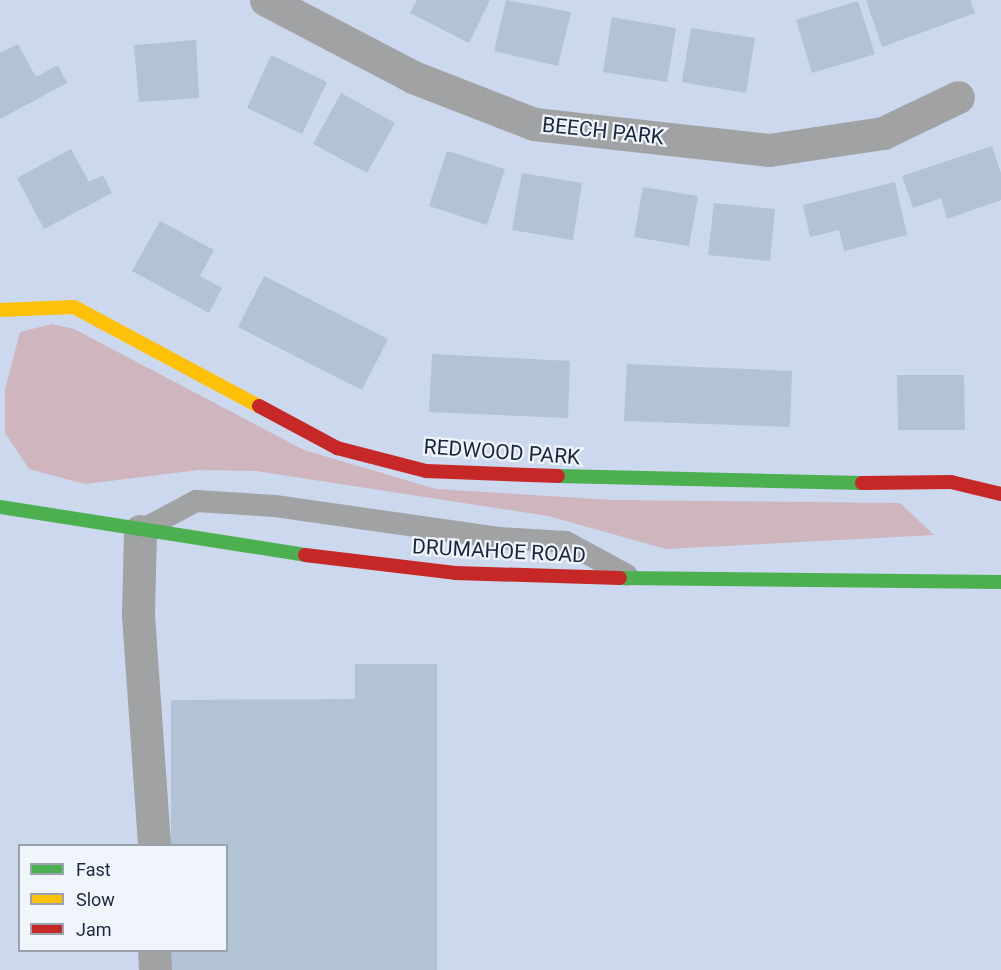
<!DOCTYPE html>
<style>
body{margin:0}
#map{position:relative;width:1001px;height:970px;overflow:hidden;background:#ccd8ed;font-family:Roboto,sans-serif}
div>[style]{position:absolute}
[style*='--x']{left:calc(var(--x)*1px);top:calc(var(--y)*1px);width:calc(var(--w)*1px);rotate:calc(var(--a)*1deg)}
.green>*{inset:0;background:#ceb5be}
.building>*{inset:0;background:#b1c3d5}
.lane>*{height:22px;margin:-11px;padding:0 11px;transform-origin:11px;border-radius:11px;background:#a1a2a3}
.street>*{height:33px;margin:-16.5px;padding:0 16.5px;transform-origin:16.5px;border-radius:16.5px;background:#a1a2a3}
.fast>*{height:14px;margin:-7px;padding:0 7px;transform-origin:7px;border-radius:7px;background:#4caf50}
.slow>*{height:14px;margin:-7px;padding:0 7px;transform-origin:7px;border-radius:7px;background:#ffc107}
.jam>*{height:14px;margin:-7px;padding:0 7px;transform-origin:7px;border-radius:7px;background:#c62828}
span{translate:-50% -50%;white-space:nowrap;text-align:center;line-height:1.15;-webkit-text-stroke:4.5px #f0f4fb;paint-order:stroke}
.street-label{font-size:21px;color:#1a283f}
.legend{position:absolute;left:18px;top:844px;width:210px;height:108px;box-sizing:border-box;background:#f0f4fb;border:2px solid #9aa2b0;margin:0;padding:8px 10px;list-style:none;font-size:18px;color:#1a283f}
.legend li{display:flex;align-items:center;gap:12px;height:30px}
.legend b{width:30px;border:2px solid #9aa2b0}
</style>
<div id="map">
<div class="green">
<i style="clip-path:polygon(52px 324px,74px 329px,304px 450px,436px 489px,613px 500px,900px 503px,934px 535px,666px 549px,548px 516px,256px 471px,199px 470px,85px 484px,29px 469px,5px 433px,5px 390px,20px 332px)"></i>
</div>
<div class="building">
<i style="clip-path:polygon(417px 0,490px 0,469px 43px,410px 13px)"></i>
<i style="clip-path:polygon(506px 0,571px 12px,558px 66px,494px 51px)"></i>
<i style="clip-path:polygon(866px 0,970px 0,975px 13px,882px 47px)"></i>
<i style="clip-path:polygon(858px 1px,875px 54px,812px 73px,796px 20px)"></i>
<i style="clip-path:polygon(612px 17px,676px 28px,667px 82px,603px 72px)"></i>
<i style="clip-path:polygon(691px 28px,755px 38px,746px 93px,682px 82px)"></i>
<i style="clip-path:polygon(196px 40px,199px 98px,139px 102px,134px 45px)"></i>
<i style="clip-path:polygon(18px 44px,36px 77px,58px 65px,67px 83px,0 119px,0 53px)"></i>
<i style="clip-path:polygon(271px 55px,327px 82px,302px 134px,247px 108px)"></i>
<i style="clip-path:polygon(341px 93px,395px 123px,367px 173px,313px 144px)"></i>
<i style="clip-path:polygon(992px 146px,1001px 173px,1001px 200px,947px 219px,941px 198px,913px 208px,902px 176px)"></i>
<i style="clip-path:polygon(71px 149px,89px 182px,103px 175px,112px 193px,44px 229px,17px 178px)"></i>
<i style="clip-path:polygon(447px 151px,505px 169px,487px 225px,429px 206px)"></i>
<i style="clip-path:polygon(522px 173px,582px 183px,573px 240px,512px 230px)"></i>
<i style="clip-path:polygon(895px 182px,907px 235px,844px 251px,839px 230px,810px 237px,803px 205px)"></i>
<i style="clip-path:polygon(643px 187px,698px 196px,689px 246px,634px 237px)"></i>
<i style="clip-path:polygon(714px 203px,775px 209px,770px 261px,708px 255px)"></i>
<i style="clip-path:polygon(160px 221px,214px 250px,200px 276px,222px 288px,209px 313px,132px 271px)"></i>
<i style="clip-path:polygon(264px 276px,388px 339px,362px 390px,238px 327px)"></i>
<i style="clip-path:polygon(432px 354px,570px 361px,568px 418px,429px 412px)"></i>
<i style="clip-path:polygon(627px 364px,792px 371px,790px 427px,624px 421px)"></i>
<i style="clip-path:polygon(897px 375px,964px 375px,965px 430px,898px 430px)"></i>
<i style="clip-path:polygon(355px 664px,437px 664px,437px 970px,171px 970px,171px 950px,226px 950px,226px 846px,171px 846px,171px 700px,355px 699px)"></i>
</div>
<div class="lane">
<i style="--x:140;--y:531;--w:64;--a:-28.2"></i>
<i style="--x:196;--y:501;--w:79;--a:3.6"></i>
<i style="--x:275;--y:506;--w:226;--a:8.1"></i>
<i style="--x:499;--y:538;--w:67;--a:3.4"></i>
<i style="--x:566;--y:542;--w:69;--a:28.4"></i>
</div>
<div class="street">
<i style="--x:266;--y:0;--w:166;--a:27.6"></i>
<i style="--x:413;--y:77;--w:130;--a:21.2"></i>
<i style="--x:534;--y:124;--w:236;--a:6.3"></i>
<i style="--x:769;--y:150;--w:115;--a:-8.5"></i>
<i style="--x:883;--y:133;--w:83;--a:-25.6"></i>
<i style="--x:140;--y:531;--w:84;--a:91.4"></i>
<i style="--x:138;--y:615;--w:232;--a:86"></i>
<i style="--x:154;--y:950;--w:20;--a:87"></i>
</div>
<div class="fast">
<i style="--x:558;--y:476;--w:304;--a:1.3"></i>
<i style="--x:0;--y:507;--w:309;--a:8.9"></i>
<i style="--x:620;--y:578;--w:381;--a:0.6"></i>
</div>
<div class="slow">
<i style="--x:0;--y:310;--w:74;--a:-2.3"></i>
<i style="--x:74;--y:307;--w:210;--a:28.2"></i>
</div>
<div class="jam">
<i style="--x:259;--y:406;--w:89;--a:28.3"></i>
<i style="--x:337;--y:448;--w:92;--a:14.5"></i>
<i style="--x:426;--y:471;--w:132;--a:2.2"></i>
<i style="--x:862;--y:483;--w:89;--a:-0.6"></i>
<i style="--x:951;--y:482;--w:51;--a:13.5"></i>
<i style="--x:305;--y:555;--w:151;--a:6.8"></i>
<i style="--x:455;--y:573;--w:165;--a:1.7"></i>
</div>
<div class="street-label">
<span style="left:603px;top:131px;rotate:6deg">BEECH PARK</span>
<span style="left:502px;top:452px;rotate:4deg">REDWOOD PARK</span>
<span style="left:499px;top:551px;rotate:3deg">DRUMAHOE ROAD</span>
</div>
<ul class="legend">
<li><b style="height:8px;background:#4caf50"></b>Fast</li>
<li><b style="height:8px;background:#ffc107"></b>Slow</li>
<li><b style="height:8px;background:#c62828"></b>Jam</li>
</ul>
</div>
